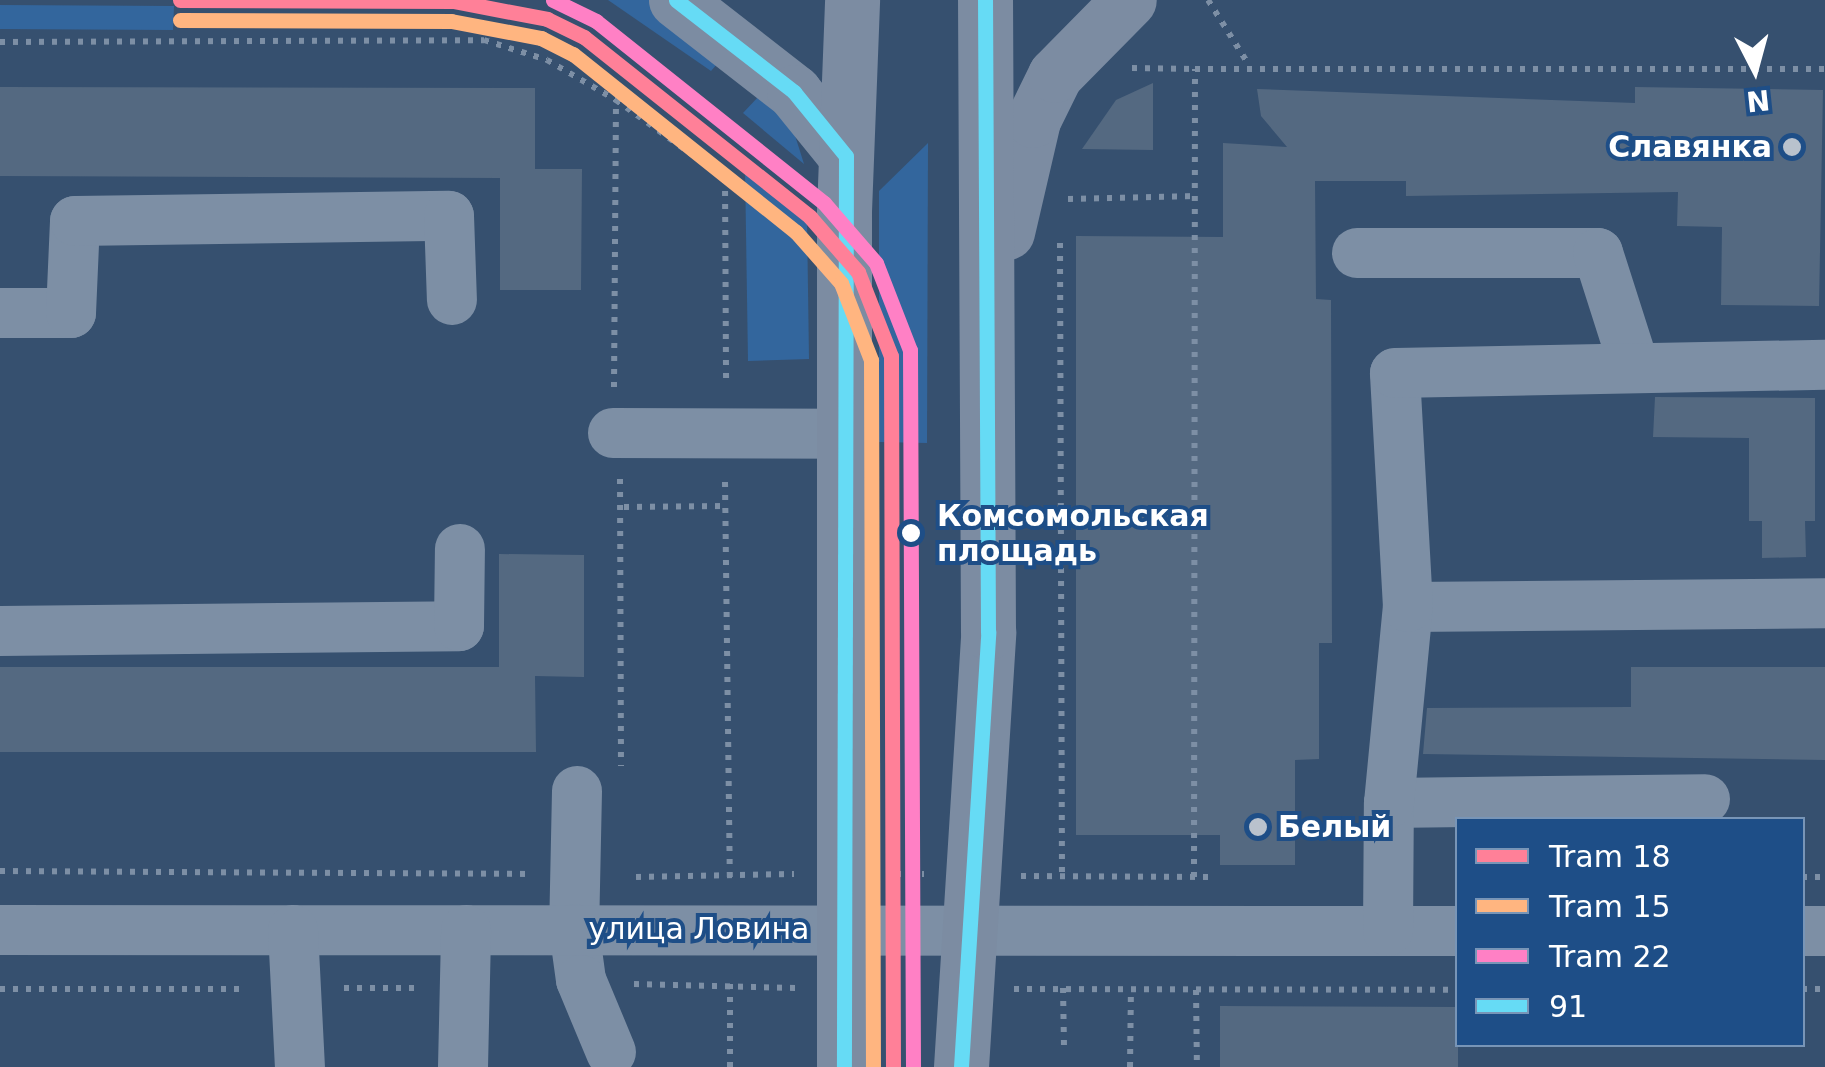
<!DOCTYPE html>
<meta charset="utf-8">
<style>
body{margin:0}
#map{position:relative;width:1825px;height:1067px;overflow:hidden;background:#36506f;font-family:"DejaVu Sans",sans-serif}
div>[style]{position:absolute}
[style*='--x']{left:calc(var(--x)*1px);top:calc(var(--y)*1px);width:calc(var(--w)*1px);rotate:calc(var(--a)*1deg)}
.green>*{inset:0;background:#33669d}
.building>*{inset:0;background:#546981}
.path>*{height:6px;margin-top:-3px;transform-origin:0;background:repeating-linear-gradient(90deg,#7d8fa5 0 5px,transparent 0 13px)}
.minor>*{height:50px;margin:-25px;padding:0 25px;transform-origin:25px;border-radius:25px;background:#7d8fa5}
.major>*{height:55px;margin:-27.5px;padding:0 27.5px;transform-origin:27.5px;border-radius:27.5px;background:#7c8ca2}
.bus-1>*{height:15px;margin:-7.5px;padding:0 7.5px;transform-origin:7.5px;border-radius:7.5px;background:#66dbf5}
.tram-1>*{height:15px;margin:-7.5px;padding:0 7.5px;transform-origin:7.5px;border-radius:7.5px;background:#ff8098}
.tram-2>*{height:15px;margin:-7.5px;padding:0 7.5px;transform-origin:7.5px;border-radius:7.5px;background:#ffb580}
.tram-3>*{height:15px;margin:-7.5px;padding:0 7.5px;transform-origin:7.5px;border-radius:7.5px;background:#ff80c5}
.dots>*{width:28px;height:28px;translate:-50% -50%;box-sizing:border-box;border:5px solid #1e4e87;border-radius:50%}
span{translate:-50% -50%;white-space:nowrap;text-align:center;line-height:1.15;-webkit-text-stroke:8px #1e4e87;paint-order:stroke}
.poi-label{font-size:30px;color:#fff;font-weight:700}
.right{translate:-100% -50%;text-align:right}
.left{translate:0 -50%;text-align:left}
.stop-label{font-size:30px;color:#fff;font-weight:700}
.street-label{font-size:30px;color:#fff}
.legend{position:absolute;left:1455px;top:817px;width:350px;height:230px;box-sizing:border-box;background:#1e4e87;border:2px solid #7895b7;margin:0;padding:12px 18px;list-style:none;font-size:30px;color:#fff}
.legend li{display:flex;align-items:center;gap:20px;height:50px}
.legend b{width:50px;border:2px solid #7895b7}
.north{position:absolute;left:1705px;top:20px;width:100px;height:100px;-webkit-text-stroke:8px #1e4e87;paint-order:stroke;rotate:174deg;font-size:28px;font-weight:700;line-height:40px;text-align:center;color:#fff}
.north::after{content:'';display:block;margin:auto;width:35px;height:45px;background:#fff;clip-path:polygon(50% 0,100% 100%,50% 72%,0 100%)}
</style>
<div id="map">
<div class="green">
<i style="clip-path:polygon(608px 0,651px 0,725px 55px,711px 71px)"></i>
<i style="clip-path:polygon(0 5px,174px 6px,173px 30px,0 29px)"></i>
<i style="clip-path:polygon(759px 96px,793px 129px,804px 164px,743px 113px)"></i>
<i style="clip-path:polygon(928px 143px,927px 443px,879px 442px,879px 191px)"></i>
<i style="clip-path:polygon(745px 167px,807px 220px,809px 359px,748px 361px)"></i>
</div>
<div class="building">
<i style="clip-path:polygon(1153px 83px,1153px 150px,1082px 149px,1116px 100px)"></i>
<i style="clip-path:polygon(0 87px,535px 88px,535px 169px,582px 169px,581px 290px,500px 290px,500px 178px,0 176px)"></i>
<i style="clip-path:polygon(1635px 87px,1823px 90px,1819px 306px,1721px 305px,1722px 227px,1677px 226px,1678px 192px,1406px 196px,1406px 181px,1315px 181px,1316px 299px,1331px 300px,1332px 643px,1319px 643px,1319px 759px,1295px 760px,1295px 865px,1220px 865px,1220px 835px,1076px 835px,1076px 236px,1223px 237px,1223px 143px,1287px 147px,1261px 116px,1257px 89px,1635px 103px)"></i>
<i style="clip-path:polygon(1655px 397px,1815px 398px,1815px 521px,1805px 521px,1806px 557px,1762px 558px,1762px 521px,1749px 521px,1749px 438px,1653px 437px)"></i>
<i style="clip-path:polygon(499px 554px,584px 555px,584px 677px,535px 676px,536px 752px,0 752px,0 667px,499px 667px)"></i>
<i style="clip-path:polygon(1631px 667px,1825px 667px,1825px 760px,1423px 754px,1427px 708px,1631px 707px)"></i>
<i style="clip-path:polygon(1220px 1006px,1458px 1007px,1458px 1067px,1220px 1067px)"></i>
</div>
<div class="path">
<i style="--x:1208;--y:0;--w:77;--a:57.8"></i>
<i style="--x:0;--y:42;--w:484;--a:-0.2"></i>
<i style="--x:484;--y:40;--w:66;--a:17.6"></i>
<i style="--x:547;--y:60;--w:80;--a:30.1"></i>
<i style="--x:1132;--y:68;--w:63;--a:0.9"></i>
<i style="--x:1068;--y:199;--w:128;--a:-1.3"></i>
<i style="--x:1060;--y:243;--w:633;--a:89.82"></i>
<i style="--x:614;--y:387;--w:287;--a:-89.6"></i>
<i style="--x:616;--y:100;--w:134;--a:35.6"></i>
<i style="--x:725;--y:178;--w:207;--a:89.7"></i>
<i style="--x:620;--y:479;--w:287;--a:89.8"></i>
<i style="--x:725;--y:482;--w:403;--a:89.3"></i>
<i style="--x:624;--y:507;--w:101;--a:-0.6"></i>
<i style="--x:0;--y:871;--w:529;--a:0.32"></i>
<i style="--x:896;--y:874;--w:28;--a:0"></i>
<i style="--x:1021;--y:876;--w:188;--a:0.3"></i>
<i style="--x:636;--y:877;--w:158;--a:-1.1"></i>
<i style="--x:1194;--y:877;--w:808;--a:-89.93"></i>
<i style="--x:1195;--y:69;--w:630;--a:0"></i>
<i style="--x:1802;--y:877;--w:23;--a:0"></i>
<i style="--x:634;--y:984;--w:162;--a:1.4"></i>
<i style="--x:344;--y:988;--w:73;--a:0"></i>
<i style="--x:1063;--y:988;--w:59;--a:89"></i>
<i style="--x:0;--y:989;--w:247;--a:0"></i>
<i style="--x:1014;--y:989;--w:444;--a:0.1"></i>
<i style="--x:1802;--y:989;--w:23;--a:0"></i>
<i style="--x:1196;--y:990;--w:77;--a:89.3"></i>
<i style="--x:730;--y:1067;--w:90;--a:-90"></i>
<i style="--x:1130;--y:1067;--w:77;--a:-89.3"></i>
</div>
<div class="minor">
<i style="--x:1357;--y:253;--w:241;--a:0"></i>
<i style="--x:1598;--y:253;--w:119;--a:72.3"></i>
<i style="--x:0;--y:313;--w:71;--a:0"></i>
<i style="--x:71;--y:313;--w:92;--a:-87.5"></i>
<i style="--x:75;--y:221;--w:374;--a:-0.8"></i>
<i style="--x:449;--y:216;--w:84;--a:88"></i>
<i style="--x:613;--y:433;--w:232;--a:0.2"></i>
<i style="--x:1408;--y:607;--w:417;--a:-0.5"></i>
<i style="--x:0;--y:631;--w:459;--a:-0.6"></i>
<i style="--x:459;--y:626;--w:77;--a:-89.3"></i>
<i style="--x:577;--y:791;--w:138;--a:91.2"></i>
<i style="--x:574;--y:929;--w:51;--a:82.2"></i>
<i style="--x:581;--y:980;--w:78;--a:67.4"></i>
<i style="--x:1389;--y:803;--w:316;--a:-0.7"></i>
<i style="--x:0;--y:930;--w:1458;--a:0.04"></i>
<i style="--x:293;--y:930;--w:137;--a:87.1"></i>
<i style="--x:1388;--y:931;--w:128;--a:-89.6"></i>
<i style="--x:1389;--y:803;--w:197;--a:-84.5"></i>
<i style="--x:1408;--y:607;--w:234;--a:-93.2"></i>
<i style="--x:1395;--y:373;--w:430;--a:-1.1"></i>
<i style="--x:1802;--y:931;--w:23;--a:0"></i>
<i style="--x:463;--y:1067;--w:137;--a:-88.7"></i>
</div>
<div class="major">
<i style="--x:676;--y:0;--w:150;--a:37.9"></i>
<i style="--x:794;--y:92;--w:82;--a:50.9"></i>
<i style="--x:1007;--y:232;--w:115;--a:-76.9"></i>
<i style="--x:1033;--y:120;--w:50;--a:-63.9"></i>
<i style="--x:1055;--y:75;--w:105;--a:-45.4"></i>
<i style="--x:844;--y:1067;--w:856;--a:-90"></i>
<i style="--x:844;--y:211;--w:211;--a:-87.8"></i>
<i style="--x:961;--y:1067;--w:436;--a:-86.4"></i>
<i style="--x:988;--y:632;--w:632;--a:-90.27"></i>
</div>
<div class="bus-1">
<i style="--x:676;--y:0;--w:150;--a:37.9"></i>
<i style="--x:794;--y:92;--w:82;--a:50.9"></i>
<i style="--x:846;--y:156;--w:911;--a:90.13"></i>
<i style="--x:961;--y:1067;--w:436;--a:-86.4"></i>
<i style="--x:988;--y:632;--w:632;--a:-90.27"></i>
</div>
<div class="tram-1">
<i style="--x:180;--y:0;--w:273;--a:0.2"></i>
<i style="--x:453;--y:1;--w:96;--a:10.8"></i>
<i style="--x:547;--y:19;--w:41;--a:25.9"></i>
<i style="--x:584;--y:37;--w:289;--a:38.5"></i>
<i style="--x:810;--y:217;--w:73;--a:48.9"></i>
<i style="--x:858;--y:272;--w:90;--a:68.6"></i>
<i style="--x:891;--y:356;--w:711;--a:89.84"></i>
</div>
<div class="tram-2">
<i style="--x:180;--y:20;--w:271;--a:0.2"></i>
<i style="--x:451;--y:21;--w:92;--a:10.7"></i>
<i style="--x:541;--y:38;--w:36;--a:27"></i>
<i style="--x:573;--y:54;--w:285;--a:38.6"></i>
<i style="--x:796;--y:232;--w:68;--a:48.6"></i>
<i style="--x:841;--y:283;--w:83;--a:68.7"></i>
<i style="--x:871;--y:360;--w:707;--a:89.84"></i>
</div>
<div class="tram-3">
<i style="--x:553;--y:0;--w:48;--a:26"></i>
<i style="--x:596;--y:21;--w:292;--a:38.6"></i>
<i style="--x:824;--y:203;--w:79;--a:49.1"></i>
<i style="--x:876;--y:263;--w:93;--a:68.7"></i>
<i style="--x:910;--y:350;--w:717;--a:89.76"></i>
</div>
<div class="dots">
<i style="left:1792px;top:147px;background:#b9c2cd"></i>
<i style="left:911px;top:533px;background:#fff"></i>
<i style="left:1258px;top:827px;background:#b9c2cd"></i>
</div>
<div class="poi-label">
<span class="right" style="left:1772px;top:147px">Славянка</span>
<span class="left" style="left:1278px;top:827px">Белый</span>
</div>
<div class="stop-label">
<span class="left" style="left:937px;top:533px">Комсомольская<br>площадь</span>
</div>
<div class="street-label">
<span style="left:699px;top:929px">улица Ловина</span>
</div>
<ul class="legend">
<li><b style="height:12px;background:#ff8098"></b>Tram 18</li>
<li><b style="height:12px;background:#ffb580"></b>Tram 15</li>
<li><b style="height:12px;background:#ff80c5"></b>Tram 22</li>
<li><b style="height:12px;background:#66dbf5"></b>91</li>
</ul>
<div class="north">N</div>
</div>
